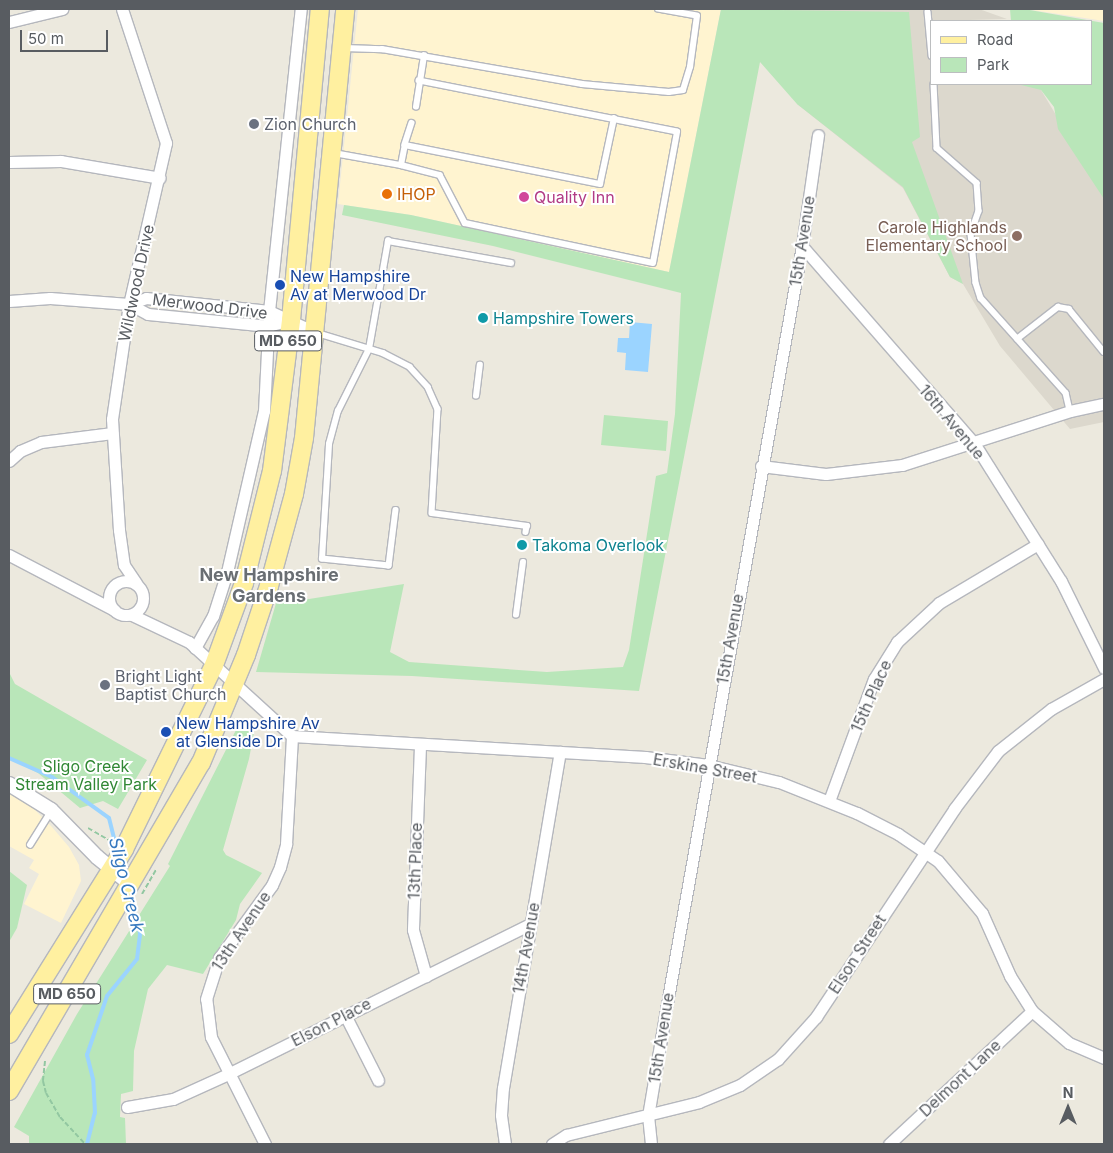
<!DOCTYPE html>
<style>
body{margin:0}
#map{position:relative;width:1113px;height:1153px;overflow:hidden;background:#ece9de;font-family:Inter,sans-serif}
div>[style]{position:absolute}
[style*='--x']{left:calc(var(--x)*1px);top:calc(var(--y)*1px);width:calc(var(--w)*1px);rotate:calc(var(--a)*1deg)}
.commercial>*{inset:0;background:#fff4d0}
.education>*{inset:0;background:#dcd8cd}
.green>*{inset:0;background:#b9e6b9}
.water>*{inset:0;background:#9bd4ff}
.stream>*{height:4px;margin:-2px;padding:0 2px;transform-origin:2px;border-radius:2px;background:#9bd4ff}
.path>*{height:2px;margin-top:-1px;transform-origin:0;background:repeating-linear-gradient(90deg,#92c7a1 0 5px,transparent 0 7.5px)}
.roads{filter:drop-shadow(1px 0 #b5b7bd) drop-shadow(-1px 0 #b5b7bd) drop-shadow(0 1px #b5b7bd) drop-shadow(0 -1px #b5b7bd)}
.service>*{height:5.5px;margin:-2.75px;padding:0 2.75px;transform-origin:2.75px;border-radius:2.75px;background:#fff}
.minor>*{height:11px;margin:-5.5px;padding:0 5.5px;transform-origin:5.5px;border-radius:5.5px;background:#fff}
.minor>.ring{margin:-5.5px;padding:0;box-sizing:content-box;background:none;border:11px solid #fff;border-radius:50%}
.tertiary>*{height:14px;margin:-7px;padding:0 7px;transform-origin:7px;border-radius:7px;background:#fff}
.primary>*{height:18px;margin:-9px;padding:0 9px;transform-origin:9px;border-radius:9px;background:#fff0a0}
.dots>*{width:14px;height:14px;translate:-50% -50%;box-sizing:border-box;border:2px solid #fff;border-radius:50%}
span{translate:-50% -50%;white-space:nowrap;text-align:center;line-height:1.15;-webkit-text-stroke:4px #fff;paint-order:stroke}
.shield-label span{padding:1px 4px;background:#fff;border:1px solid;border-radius:4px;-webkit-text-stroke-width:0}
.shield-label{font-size:15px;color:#585c61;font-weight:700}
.worship-label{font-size:16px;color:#5b616d}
.left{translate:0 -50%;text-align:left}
.food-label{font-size:16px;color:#c56008}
.hotel-label{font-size:16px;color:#b23c85}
.education-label{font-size:16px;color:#785e54}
.right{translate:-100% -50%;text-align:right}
.street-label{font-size:16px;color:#585c61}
.transit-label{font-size:16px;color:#164399}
.culture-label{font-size:16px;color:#0d838f}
.park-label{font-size:16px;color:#308734}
.neighbourhood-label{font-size:18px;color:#696e73;font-weight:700}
.water-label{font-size:18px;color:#3779bf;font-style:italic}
.frame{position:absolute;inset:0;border:10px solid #585c61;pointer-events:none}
.legend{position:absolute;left:930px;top:20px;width:162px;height:65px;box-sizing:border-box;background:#fff;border:1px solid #bcbec0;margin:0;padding:6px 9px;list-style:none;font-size:15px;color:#585c61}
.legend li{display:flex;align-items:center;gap:10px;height:25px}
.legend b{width:25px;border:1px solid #bcbec0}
.north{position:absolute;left:1043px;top:1083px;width:50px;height:50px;-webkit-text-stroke:4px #fff;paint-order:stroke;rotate:0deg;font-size:14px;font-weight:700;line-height:20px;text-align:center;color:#585c61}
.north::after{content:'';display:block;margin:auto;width:18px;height:22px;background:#585c61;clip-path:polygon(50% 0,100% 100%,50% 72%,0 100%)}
.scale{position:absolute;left:20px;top:30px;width:88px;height:22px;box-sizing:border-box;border:2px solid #585c61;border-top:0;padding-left:6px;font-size:15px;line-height:18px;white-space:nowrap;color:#585c61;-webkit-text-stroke:4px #fff;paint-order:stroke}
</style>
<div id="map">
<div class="commercial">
<i style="clip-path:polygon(358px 9px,721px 9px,669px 272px,411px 215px,338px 204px)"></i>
<i style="clip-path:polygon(1026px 9px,1104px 9px,1104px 21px)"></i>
<i style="clip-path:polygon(9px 793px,31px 806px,52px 827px,69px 847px,79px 865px,81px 881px,61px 923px,24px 904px,39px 874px,29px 868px,34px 860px,9px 846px)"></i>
</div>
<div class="education">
<i style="clip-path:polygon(784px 9px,979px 9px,1007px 19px,932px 21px,932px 84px,1038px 85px,1104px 195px,1104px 422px,1070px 429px,1000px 346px,963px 284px,950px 277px,903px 188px,797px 104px)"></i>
</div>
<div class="green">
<i style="clip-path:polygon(721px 9px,909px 12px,920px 137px,912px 142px,963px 284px,950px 277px,903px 187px,797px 104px,760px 62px,639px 691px,412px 676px,256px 672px,279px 593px,309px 599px,404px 584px,390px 652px,409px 662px,547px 672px,623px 667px,629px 650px,656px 476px,667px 473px,675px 414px,681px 293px,493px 246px,342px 215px,344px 205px,411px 215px,669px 272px)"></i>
<i style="clip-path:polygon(1010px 9px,1024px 9px,1104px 23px,1104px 199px,1058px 129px,1054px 107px,1041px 90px,1017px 84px,1092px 84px,1092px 21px,1011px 21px)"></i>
<i style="clip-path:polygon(604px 415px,668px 421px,666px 451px,601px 445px)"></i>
<i style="clip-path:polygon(9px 672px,15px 684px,147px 760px,118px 809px,103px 801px,80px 808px,38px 773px,9px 758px)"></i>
<i style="clip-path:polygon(255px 727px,249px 759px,223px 850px,226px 855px,262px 873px,240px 904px,236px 920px,203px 974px,167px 965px,148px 989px,134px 1051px,133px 1091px,121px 1094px,120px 1117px,125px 1118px,126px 1144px,29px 1144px,29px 1136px,14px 1127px,77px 1014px,170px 866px,168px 864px,237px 728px)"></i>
<i style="clip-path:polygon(9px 871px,27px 885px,17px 928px,9px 942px)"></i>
</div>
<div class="water">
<i style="clip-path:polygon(630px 322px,652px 324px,648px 372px,625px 370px,626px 353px,617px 352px,618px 338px,629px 338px)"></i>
</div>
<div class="stream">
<i style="--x:9;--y:758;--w:47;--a:23.8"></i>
<i style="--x:52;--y:777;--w:70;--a:35.7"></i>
<i style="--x:109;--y:818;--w:33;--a:76"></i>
<i style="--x:87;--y:1144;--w:32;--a:-76"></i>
<i style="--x:95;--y:1113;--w:34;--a:-93"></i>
<i style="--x:93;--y:1079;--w:25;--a:-104"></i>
<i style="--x:87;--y:1055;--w:62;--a:-71.3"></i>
<i style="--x:107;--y:996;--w:48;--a:-51"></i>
<i style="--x:137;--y:959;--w:26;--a:-83"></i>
<i style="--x:140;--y:933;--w:39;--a:-105"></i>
</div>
<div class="path">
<i style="--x:88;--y:828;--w:28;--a:30"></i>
<i style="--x:142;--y:894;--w:28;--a:-60"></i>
<i style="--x:45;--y:1061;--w:20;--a:96"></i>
<i style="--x:43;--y:1081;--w:12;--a:76"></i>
<i style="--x:46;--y:1093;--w:28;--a:60"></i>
<i style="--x:60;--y:1117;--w:37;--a:47"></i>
</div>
<div class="roads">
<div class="service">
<i style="--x:928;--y:12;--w:44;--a:84.8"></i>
<i style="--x:344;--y:48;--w:38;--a:2"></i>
<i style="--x:382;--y:49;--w:203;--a:9.9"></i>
<i style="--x:582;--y:84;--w:87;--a:5.3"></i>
<i style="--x:669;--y:92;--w:14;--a:-8"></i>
<i style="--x:683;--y:90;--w:24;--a:-73"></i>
<i style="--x:690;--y:67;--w:51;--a:-82.2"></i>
<i style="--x:697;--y:16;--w:39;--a:-170"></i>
<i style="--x:934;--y:84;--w:64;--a:87.3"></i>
<i style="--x:937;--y:148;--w:53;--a:41.2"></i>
<i style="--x:977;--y:183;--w:28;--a:86"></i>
<i style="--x:979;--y:211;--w:24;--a:109"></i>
<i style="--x:971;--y:234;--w:49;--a:84.2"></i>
<i style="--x:976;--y:283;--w:16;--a:72"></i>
<i style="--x:981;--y:298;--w:127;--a:48.2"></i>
<i style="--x:1066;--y:393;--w:18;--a:77"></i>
<i style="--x:416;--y:107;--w:52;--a:-81.1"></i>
<i style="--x:412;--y:123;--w:23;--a:108"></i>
<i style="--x:405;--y:145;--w:199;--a:11.3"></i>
<i style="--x:600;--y:184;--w:67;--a:-78"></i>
<i style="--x:334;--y:153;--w:68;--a:10.2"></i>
<i style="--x:401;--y:165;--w:20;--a:-79"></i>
<i style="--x:401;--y:165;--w:40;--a:14.4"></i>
<i style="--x:440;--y:175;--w:54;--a:62.5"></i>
<i style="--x:465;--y:223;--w:192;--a:12"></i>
<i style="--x:653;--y:263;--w:133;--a:-79.6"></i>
<i style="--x:677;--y:132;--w:263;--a:-168.8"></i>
<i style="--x:317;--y:333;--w:69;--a:16.9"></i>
<i style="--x:383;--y:353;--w:30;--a:27"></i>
<i style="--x:410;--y:367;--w:27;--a:48"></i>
<i style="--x:428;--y:387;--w:24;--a:66"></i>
<i style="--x:438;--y:409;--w:104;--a:93.3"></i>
<i style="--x:432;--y:513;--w:96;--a:7.8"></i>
<i style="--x:527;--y:526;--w:6;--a:99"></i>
<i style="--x:1017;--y:339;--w:52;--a:-38"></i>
<i style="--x:1058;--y:307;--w:11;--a:10"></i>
<i style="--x:1069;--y:309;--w:55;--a:50.9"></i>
<i style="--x:476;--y:396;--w:31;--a:-83"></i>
<i style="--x:396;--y:510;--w:56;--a:97.1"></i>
<i style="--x:389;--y:566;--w:67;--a:-174"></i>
<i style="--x:322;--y:559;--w:115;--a:-86.5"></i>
<i style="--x:329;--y:444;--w:34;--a:-75"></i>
<i style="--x:338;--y:411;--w:69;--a:-63.4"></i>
<i style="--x:369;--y:349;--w:110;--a:-80"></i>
<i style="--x:388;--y:241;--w:125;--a:10.1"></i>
<i style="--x:516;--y:615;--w:53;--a:-82.5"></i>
<i style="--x:30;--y:845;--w:40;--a:-58"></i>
</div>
<div class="minor">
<i style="--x:122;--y:9;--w:141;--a:71.8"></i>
<i style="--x:166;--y:143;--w:165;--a:102.9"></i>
<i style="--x:129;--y:304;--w:116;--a:98.4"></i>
<i style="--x:112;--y:419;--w:111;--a:86.4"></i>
<i style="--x:119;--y:530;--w:35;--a:82"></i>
<i style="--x:124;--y:565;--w:22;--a:56"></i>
<i style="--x:9;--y:22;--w:55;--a:-13.8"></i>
<i style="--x:9;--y:162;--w:52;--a:-1.1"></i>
<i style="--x:61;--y:161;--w:100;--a:9.7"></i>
<i style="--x:802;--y:246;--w:262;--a:48.9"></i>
<i style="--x:974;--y:443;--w:163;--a:57.8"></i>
<i style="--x:1061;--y:581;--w:97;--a:63.7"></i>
<i style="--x:9;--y:301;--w:41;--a:-4.2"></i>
<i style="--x:50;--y:298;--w:79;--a:4.3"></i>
<i style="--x:129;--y:304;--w:18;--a:-19"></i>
<i style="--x:146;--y:298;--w:124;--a:6"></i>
<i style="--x:269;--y:311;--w:51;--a:24.5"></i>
<i style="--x:129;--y:304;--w:21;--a:28"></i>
<i style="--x:148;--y:314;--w:121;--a:5.7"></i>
<i style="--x:268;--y:326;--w:24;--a:-15"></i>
<i style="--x:9;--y:461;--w:15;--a:-42"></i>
<i style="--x:20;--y:451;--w:23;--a:-23"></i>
<i style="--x:41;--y:442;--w:72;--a:-7.2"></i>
<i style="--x:761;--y:466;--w:65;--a:7"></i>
<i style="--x:826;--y:474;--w:77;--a:-6.8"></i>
<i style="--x:902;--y:465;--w:176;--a:-17.8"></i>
<i style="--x:1070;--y:411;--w:35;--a:-12"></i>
<i style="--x:9;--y:555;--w:119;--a:27.6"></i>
<i class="ring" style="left:109px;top:581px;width:23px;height:23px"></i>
<i style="--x:132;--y:615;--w:63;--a:25.3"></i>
<i style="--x:189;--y:642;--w:139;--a:42.4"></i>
<i style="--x:292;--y:736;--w:354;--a:3.4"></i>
<i style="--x:645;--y:757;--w:64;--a:7.2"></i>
<i style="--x:708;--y:765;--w:73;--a:13.5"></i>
<i style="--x:779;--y:782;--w:84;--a:21.7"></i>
<i style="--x:857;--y:813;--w:46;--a:27.1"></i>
<i style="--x:898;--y:834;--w:48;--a:34"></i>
<i style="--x:938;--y:861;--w:68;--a:49.8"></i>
<i style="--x:982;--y:913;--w:69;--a:66"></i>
<i style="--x:1010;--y:976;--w:41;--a:57.8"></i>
<i style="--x:1032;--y:1011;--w:49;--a:40.9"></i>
<i style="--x:1069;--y:1043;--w:38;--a:23"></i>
<i style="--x:195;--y:648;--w:37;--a:-61"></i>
<i style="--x:213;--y:616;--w:46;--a:-72.3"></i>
<i style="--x:227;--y:572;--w:165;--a:-77.1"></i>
<i style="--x:264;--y:411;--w:100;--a:-87.1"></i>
<i style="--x:269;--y:311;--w:304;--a:-84"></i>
<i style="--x:420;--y:746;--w:184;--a:92.2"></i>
<i style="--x:413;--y:930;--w:48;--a:74.2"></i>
<i style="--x:829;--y:801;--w:130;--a:-69.8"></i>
<i style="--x:874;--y:679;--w:44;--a:-58.1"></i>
<i style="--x:897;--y:642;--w:57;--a:-42.9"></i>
<i style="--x:939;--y:603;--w:115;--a:-30.8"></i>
<i style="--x:345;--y:1015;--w:73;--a:63.1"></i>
<i style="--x:127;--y:1107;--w:47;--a:-9.9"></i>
<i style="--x:173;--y:1099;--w:60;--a:-24.4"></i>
<i style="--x:228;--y:1074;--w:337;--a:-26.4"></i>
<i style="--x:265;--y:1144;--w:120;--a:-116.8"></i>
<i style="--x:211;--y:1037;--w:38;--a:-97"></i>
<i style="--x:206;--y:999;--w:43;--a:-72.4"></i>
<i style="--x:219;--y:958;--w:90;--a:-54"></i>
<i style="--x:272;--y:885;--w:20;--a:-66"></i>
<i style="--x:280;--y:867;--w:24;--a:-75"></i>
<i style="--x:286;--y:844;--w:108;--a:-86.8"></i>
<i style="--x:505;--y:1144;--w:29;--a:-98"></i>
<i style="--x:501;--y:1115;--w:27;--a:-86"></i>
<i style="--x:503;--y:1088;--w:341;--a:-80.4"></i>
<i style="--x:552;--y:1144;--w:17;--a:-33"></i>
<i style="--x:566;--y:1135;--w:137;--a:-13.9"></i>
<i style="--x:699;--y:1102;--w:44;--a:-22.5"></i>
<i style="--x:740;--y:1085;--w:46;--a:-34.4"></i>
<i style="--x:778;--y:1059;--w:57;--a:-47.9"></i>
<i style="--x:816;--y:1017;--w:250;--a:-56.4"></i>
<i style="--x:954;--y:809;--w:73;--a:-52.8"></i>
<i style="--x:998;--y:751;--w:68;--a:-38.4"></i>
<i style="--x:1051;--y:709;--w:61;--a:-29.5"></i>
<i style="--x:651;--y:1144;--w:28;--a:-96"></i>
<i style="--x:648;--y:1116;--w:102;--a:-80.4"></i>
<i style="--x:665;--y:1015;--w:781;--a:-79.9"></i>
<i style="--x:802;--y:246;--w:112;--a:-81.8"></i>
<i style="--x:889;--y:1144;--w:195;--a:-42.9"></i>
</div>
<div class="tertiary">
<i style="--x:9;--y:784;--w:49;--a:31.8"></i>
<i style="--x:51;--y:810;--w:66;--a:45.6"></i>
<i style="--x:97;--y:857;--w:41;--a:39.1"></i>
</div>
<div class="primary">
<i style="--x:9;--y:1034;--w:218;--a:-58.1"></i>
<i style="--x:124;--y:849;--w:205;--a:-63.9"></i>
<i style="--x:214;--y:665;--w:87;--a:-69.9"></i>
<i style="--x:244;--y:583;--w:115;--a:-76"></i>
<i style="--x:272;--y:471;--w:152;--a:-82.8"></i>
<i style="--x:291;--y:320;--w:312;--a:-84.7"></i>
<i style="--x:9;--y:1091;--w:380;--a:-59.7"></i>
<i style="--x:201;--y:763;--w:117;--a:-67.4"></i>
<i style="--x:246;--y:655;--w:73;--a:-71.6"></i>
<i style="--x:269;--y:586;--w:95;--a:-74.8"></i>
<i style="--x:294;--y:494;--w:57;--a:-79.9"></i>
<i style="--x:304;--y:438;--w:431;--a:-84.5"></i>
</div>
</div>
<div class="dots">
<i style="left:254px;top:124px;background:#6b7280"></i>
<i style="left:387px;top:194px;background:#e8710a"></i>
<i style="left:524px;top:197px;background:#d1479c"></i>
<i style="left:1017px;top:236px;background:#8d6e63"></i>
<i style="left:280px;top:285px;background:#1a4fb4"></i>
<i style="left:483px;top:318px;background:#0f9aa8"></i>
<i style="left:522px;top:545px;background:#0f9aa8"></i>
<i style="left:105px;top:685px;background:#6b7280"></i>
<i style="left:166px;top:732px;background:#1a4fb4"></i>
</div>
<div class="shield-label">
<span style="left:288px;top:341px">MD 650</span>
<span style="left:67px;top:994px">MD 650</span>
</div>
<div class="worship-label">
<span class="left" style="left:264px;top:124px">Zion Church</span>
<span class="left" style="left:115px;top:685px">Bright Light<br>Baptist Church</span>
</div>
<div class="food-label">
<span class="left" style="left:397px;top:194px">IHOP</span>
</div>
<div class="hotel-label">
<span class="left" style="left:534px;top:197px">Quality Inn</span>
</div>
<div class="education-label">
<span class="right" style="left:1007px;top:236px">Carole Highlands<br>Elementary School</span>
</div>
<div class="street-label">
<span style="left:802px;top:241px;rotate:-81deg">15th Avenue</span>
<span style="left:136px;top:283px;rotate:-78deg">Wildwood Drive</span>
<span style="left:210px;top:306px;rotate:7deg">Merwood Drive</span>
<span style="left:952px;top:422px;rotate:50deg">16th Avenue</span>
<span style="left:730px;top:639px;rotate:-80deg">15th Avenue</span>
<span style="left:871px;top:696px;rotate:-66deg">15th Place</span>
<span style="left:705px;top:768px;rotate:10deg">Erskine Street</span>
<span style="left:415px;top:861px;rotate:-88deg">13th Place</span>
<span style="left:241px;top:931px;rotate:-56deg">13th Avenue</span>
<span style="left:526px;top:948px;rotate:-80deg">14th Avenue</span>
<span style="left:857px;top:954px;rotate:-57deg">Elson Street</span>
<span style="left:331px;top:1022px;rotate:-27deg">Elson Place</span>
<span style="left:661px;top:1038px;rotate:-81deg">15th Avenue</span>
<span style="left:960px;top:1078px;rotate:-43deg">Delmont Lane</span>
</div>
<div class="transit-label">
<span class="left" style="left:290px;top:285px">New Hampshire<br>Av at Merwood Dr</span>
<span class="left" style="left:176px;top:732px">New Hampshire Av<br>at Glenside Dr</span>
</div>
<div class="culture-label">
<span class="left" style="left:493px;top:318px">Hampshire Towers</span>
<span class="left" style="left:532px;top:545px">Takoma Overlook</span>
</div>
<div class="park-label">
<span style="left:86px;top:775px">Sligo Creek<br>Stream Valley Park</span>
</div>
<div class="neighbourhood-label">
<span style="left:269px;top:586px">New Hampshire<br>Gardens</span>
</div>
<div class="water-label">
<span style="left:126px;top:885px;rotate:76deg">Sligo Creek</span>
</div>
<div class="frame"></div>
<ul class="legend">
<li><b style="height:6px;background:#fff0a0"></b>Road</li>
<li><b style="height:14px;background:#b9e6b9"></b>Park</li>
</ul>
<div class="north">N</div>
<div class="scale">50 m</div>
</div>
